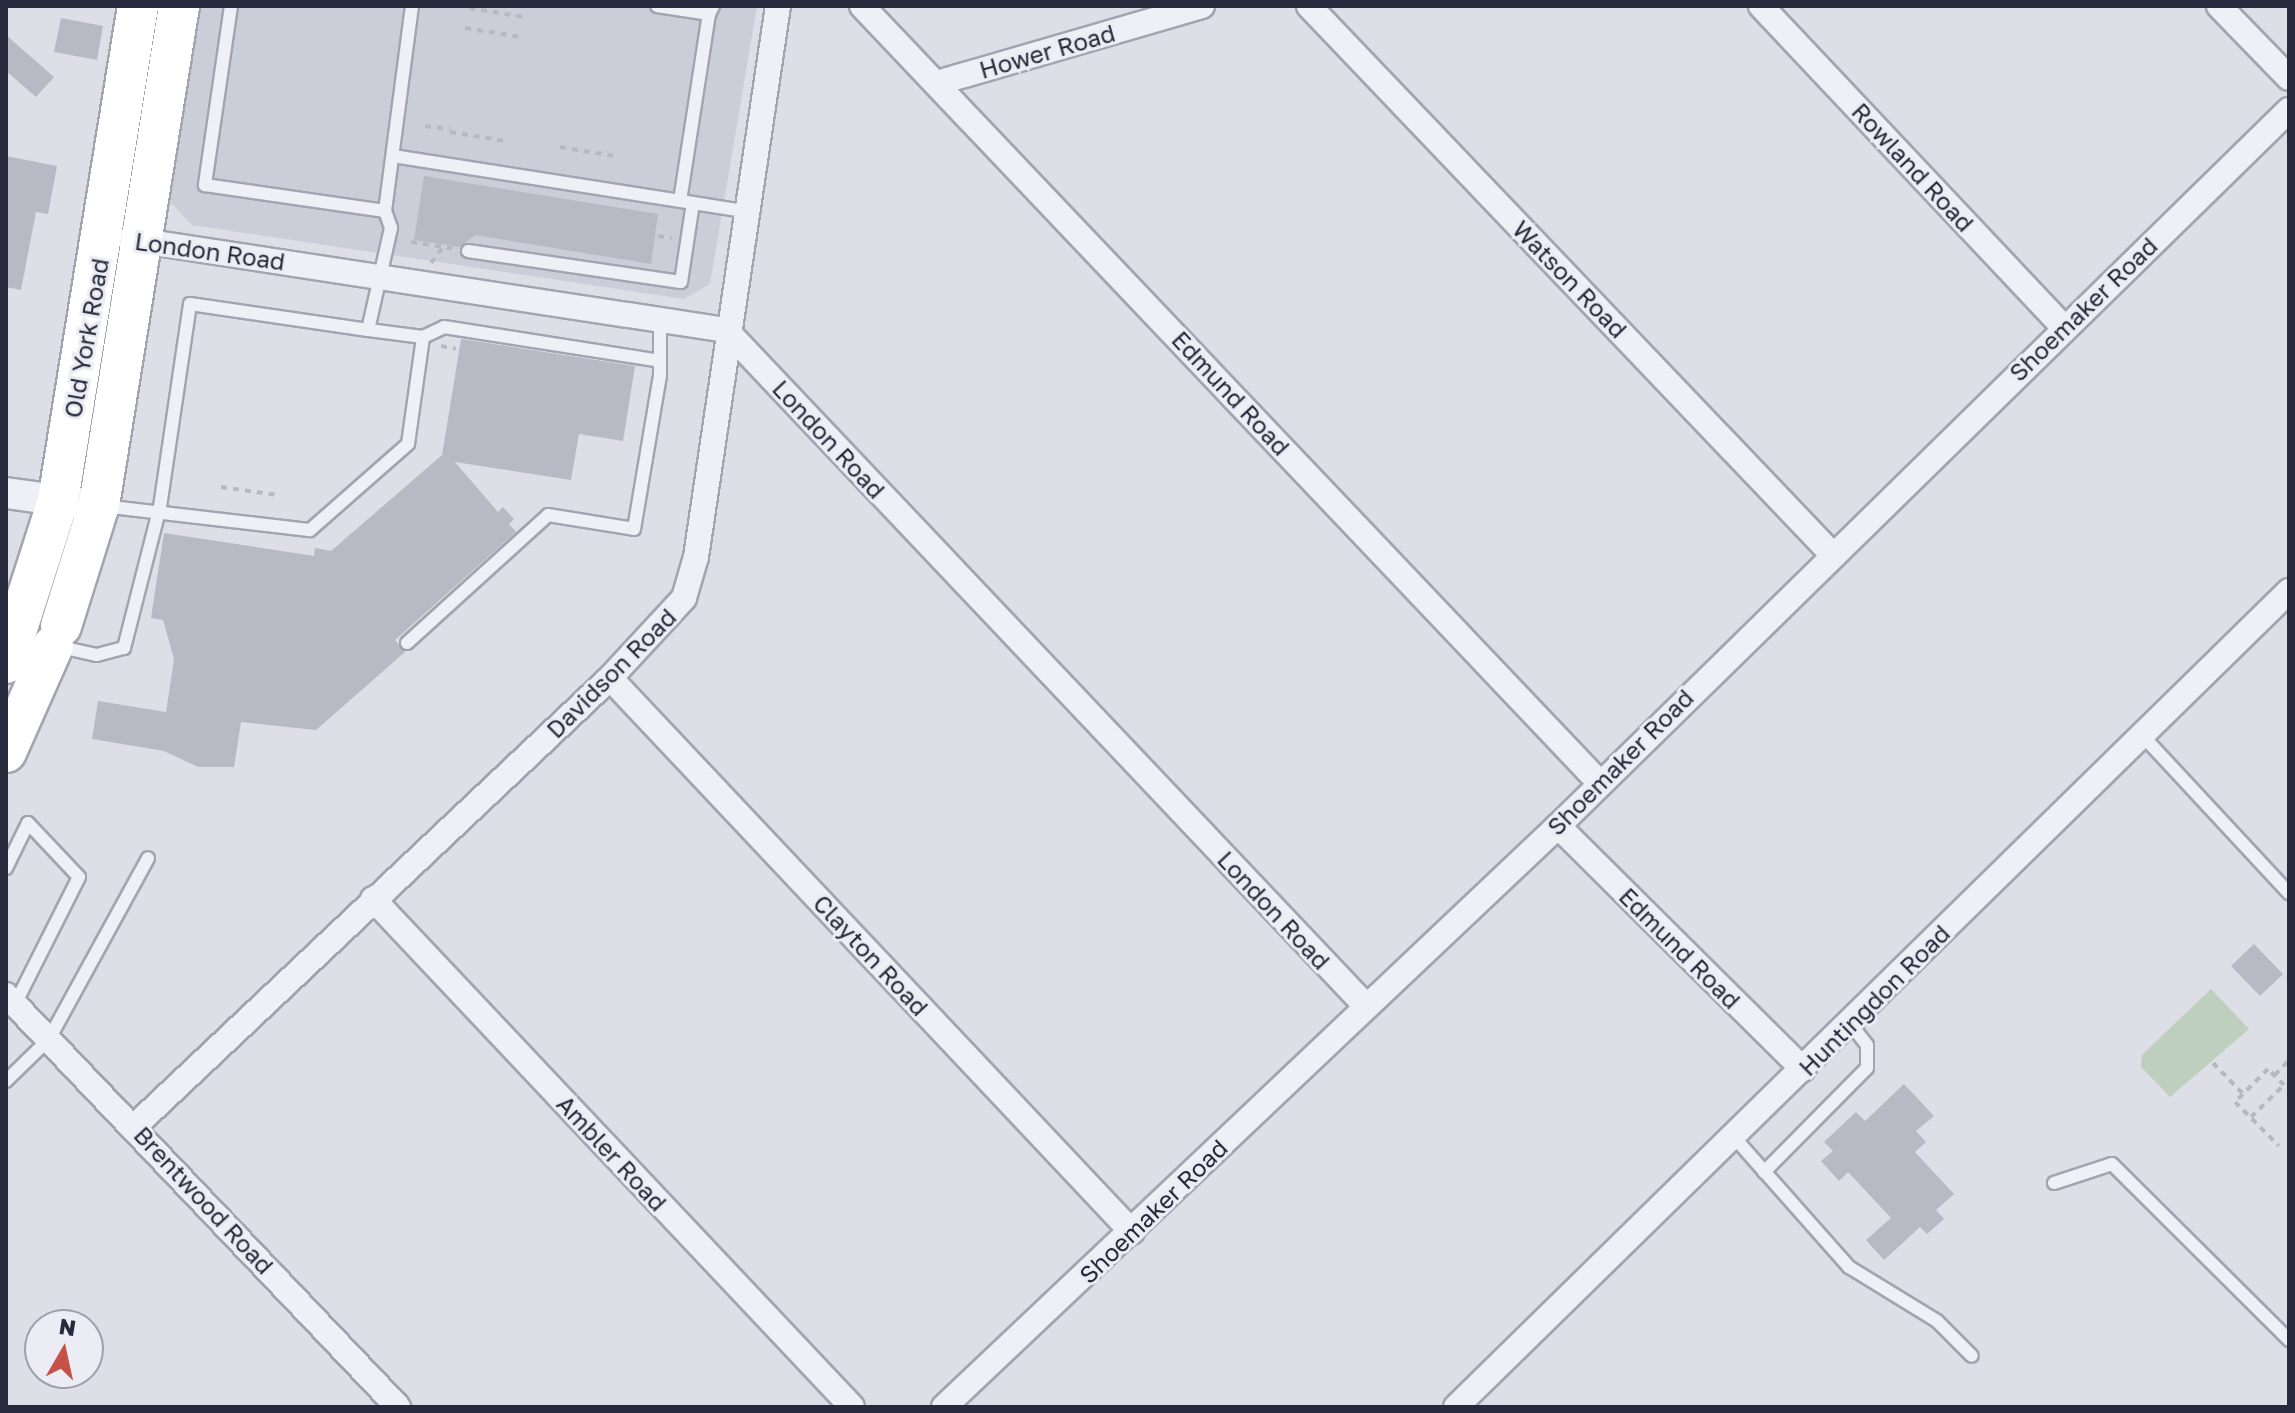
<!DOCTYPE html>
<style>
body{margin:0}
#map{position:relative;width:2295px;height:1413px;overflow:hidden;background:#dddee6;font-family:"Golos Text",sans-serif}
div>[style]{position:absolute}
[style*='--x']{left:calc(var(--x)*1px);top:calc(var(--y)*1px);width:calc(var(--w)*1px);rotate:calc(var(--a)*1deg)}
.built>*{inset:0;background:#cbcdd8}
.green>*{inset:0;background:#bfcfbe}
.building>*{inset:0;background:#b7b9c5}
.path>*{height:4px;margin-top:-2px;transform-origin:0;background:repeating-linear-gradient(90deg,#b7b9c1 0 6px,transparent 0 12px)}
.roads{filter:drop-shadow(2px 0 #a3a4b0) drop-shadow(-2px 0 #a3a4b0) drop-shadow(0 2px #a3a4b0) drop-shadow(0 -2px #a3a4b0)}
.service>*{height:12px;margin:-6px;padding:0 6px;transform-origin:6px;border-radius:6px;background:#eff0f5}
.minor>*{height:24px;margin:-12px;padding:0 12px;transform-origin:12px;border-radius:12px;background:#eff0f5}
.tertiary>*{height:30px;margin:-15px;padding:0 15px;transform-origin:15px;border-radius:15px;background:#eff0f5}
.trunk>*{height:40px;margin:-20px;padding:0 20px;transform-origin:20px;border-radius:20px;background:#fff}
span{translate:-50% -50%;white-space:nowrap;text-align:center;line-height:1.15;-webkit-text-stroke:6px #ecedf4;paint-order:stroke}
.street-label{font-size:24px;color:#272a3c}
.frame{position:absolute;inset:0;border:8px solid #272a3c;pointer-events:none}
.north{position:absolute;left:24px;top:1309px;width:80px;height:80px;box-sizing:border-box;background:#ecedf4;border:2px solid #9d9faa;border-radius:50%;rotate:9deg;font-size:22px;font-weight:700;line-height:32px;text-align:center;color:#272a3c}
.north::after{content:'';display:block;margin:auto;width:28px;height:36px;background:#c65147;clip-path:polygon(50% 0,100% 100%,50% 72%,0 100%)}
</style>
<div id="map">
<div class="built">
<i style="clip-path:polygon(199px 6px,757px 6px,710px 284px,684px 299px,192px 225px,170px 202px)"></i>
</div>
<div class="green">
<i style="clip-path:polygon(2211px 989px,2249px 1029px,2170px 1097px,2141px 1067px,2142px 1055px)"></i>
</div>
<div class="building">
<i style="clip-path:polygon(61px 18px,103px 26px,97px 60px,54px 52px)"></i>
<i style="clip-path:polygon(6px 35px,54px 77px,36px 97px,6px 71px)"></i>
<i style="clip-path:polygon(6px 156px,57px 166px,48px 214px,36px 212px,21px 290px,6px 287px)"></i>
<i style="clip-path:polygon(424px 176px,658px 214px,651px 264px,475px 235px,460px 247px,414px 240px)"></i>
<i style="clip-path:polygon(461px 339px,635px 366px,623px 441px,579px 434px,571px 480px,455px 462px,498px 512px,503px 507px,514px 519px,509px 524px,516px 532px,395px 640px,405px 652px,316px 730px,241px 722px,234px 767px,198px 767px,164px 751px,92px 739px,98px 701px,166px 712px,174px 659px,163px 620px,151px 618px,164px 533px,314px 556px,315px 548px,331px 551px,442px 455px)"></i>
<i style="clip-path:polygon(2254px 944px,2283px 974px,2260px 996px,2231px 966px)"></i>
<i style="clip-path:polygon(1904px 1084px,1934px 1116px,1916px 1131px,1926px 1142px,1915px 1152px,1954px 1194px,1936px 1210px,1944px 1219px,1927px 1234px,1920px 1227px,1884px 1260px,1866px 1240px,1891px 1218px,1848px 1172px,1839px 1181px,1821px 1161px,1833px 1151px,1824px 1142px,1856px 1112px,1865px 1121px)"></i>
</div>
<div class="path">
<i style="--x:469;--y:8;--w:56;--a:9.3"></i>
<i style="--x:465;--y:28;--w:56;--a:9.3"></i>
<i style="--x:425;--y:126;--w:25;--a:7"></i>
<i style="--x:450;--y:132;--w:56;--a:9.3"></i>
<i style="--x:560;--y:147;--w:56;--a:9.3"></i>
<i style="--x:658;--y:236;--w:14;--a:8"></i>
<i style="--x:411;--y:242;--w:46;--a:8.8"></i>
<i style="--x:431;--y:263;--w:20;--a:-53"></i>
<i style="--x:441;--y:346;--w:15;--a:11"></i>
<i style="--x:221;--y:487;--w:57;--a:8.1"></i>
<i style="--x:2289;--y:951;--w:71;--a:90"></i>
<i style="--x:2213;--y:1063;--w:43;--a:45.9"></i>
<i style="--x:2275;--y:1075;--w:21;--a:-47"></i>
<i style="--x:2251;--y:1117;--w:46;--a:-44.1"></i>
<i style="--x:2284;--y:1085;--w:23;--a:-135"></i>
<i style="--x:2268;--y:1069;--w:47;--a:135"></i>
<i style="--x:2235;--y:1102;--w:62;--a:45"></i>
</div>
<div class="roads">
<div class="service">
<i style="--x:231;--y:6;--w:181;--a:98.3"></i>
<i style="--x:205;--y:185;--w:182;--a:8.2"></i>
<i style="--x:657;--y:6;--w:53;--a:8.7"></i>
<i style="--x:709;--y:14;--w:9;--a:-63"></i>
<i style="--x:393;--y:156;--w:356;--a:8.9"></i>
<i style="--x:680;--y:201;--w:189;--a:-81.2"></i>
<i style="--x:468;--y:251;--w:215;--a:8.3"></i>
<i style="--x:681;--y:282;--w:80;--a:-81.4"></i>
<i style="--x:423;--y:337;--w:23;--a:-25"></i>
<i style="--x:444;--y:327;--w:214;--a:8.9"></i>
<i style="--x:102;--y:506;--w:209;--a:6.6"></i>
<i style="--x:310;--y:530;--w:130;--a:-41.3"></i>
<i style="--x:408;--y:444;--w:108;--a:-82"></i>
<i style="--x:423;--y:337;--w:55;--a:-172.7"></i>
<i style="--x:368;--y:330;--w:105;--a:-77.3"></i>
<i style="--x:391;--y:228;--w:18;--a:-109"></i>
<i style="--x:385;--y:211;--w:207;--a:-82.5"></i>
<i style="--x:407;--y:643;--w:190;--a:-42.2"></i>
<i style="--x:548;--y:515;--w:87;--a:9.2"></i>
<i style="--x:634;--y:529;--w:156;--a:-80.4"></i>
<i style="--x:660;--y:375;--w:55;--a:-90"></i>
<i style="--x:56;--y:646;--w:42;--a:12.4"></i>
<i style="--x:97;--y:655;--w:28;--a:-15"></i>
<i style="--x:124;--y:648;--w:146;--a:-75.7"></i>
<i style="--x:160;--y:507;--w:205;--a:-81.6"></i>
<i style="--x:190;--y:304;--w:180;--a:8.3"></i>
<i style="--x:2142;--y:735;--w:216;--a:47.1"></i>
<i style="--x:6;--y:868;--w:50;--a:-63.9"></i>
<i style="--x:28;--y:823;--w:74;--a:46.6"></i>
<i style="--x:79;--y:877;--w:142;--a:116.7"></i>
<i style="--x:6;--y:1081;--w:60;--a:-44.3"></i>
<i style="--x:49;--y:1039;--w:206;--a:-61.3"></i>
<i style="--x:1733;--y:1136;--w:175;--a:48.5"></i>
<i style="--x:1849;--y:1267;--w:103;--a:31.5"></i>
<i style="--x:1937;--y:1321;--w:49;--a:45"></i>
<i style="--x:1764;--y:1172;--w:146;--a:-45.3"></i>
<i style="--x:1867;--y:1068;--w:23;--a:-90"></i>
<i style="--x:1867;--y:1045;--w:28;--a:-128"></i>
<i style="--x:2054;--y:1183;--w:61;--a:-18.1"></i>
<i style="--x:2112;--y:1164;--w:250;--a:44.8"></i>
</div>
<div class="minor">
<i style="--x:862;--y:6;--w:1070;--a:46.48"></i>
<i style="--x:1309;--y:6;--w:756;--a:46.34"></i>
<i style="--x:1761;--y:6;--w:442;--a:46.7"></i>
<i style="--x:2219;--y:6;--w:100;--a:45.8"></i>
<i style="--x:937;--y:83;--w:276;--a:-16.2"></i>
<i style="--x:130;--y:239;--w:603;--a:8.68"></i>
<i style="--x:726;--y:330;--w:931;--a:46.57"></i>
<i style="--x:610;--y:678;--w:761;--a:46.7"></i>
<i style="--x:1558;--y:826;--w:345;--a:44.8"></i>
<i style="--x:373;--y:899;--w:698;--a:46.68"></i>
<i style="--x:6;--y:995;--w:569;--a:46.42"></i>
<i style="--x:135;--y:1126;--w:653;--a:-43.32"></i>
<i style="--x:610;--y:678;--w:109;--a:-47.2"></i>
<i style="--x:684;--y:598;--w:43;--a:-73.7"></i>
<i style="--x:696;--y:557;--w:557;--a:-81.54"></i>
<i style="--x:944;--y:1407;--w:845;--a:-43.42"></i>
<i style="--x:1558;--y:826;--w:1023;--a:-44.41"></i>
<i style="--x:1456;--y:1407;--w:1166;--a:-44.41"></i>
</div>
<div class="tertiary">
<i style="--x:6;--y:493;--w:74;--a:7.8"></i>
</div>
<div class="trunk">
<i style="--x:61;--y:626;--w:127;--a:-72.6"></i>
<i style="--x:99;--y:505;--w:505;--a:-80.89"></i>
<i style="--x:6;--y:663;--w:170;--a:-72.2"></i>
<i style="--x:58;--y:501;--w:501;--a:-80.82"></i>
<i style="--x:6;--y:752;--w:116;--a:-66.1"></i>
</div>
</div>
<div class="street-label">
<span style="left:1047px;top:51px;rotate:-16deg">Hower Road</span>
<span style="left:1913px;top:167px;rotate:47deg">Rowland Road</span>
<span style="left:210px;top:251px;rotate:8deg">London Road</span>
<span style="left:1570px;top:279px;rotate:46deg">Watson Road</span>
<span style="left:2083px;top:309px;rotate:-44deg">Shoemaker Road</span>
<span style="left:86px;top:338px;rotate:-80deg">Old York Road</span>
<span style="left:1231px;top:393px;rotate:47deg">Edmund Road</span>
<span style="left:829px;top:439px;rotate:47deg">London Road</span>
<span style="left:611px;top:673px;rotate:-45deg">Davidson Road</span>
<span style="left:1620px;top:762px;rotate:-45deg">Shoemaker Road</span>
<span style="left:1274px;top:910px;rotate:47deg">London Road</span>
<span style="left:1680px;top:948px;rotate:45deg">Edmund Road</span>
<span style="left:871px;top:955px;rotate:47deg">Clayton Road</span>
<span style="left:1874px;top:1000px;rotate:-45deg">Huntingdon Road</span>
<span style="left:612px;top:1153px;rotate:47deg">Ambler Road</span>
<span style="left:204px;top:1200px;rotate:47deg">Brentwood Road</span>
<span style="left:1153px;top:1211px;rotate:-44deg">Shoemaker Road</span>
</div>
<div class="frame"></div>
<div class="north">N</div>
</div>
